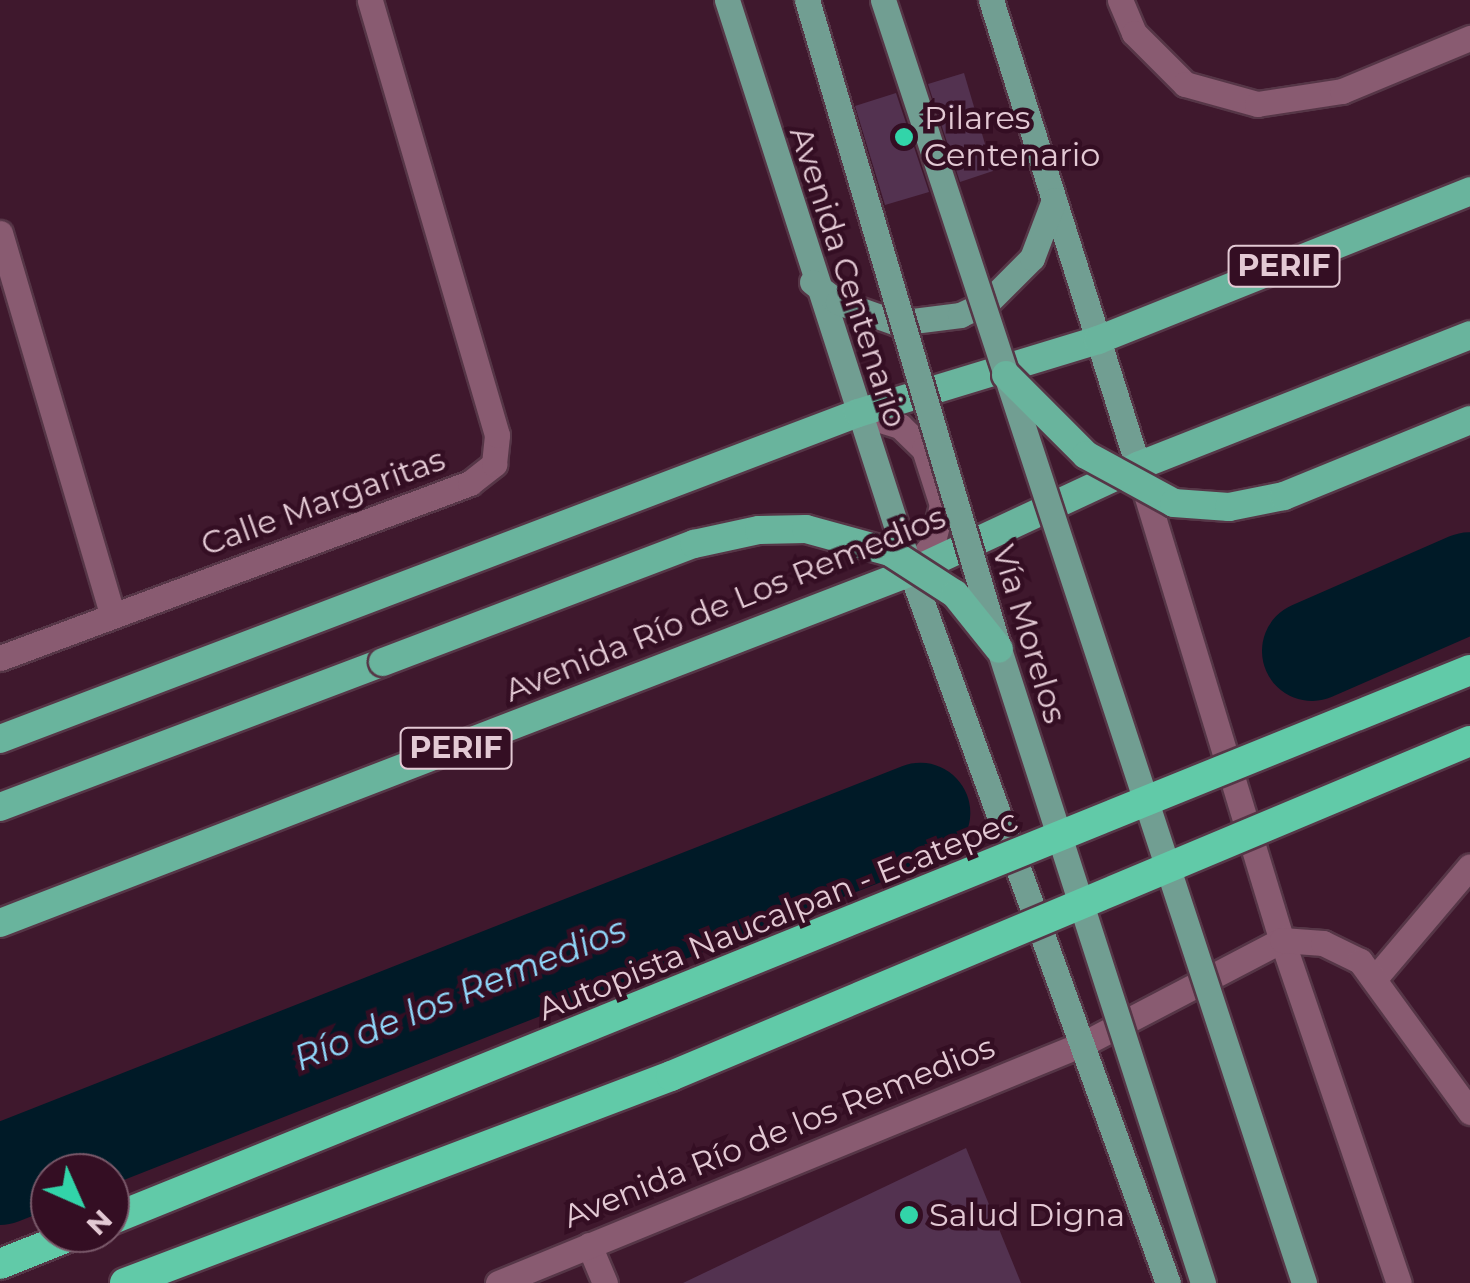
<!DOCTYPE html>
<meta charset="utf-8">
<style>
body{margin:0}
#map{position:relative;width:1470px;height:1283px;overflow:hidden;background:#3f182d;font-family:Montserrat,sans-serif}
div>[style]{position:absolute}
[style*='--x']{left:calc(var(--x)*1px);top:calc(var(--y)*1px);width:calc(var(--w)*1px);rotate:calc(var(--a)*1deg)}
.river>*{height:100px;margin:-50px;padding:0 50px;transform-origin:50px;border-radius:50px;background:#001a27}
.building>*{inset:0;background:#533250}
.roads{filter:drop-shadow(2px 0 #563647) drop-shadow(-2px 0 #563647) drop-shadow(0 2px #563647) drop-shadow(0 -2px #563647)}
.service>*{height:25px;margin:-12.5px;padding:0 12.5px;transform-origin:12.5px;border-radius:12.5px;background:#895b71}
.minor>*{height:25px;margin:-12.5px;padding:0 12.5px;transform-origin:12.5px;border-radius:12.5px;background:#895b71}
.primary>*{height:25px;margin:-12.5px;padding:0 12.5px;transform-origin:12.5px;border-radius:12.5px;background:#719e92}
.trunk>*{height:28px;margin:-14px;padding:0 14px;transform-origin:14px;border-radius:14px;background:#69b49d}
.motorway>*{height:30px;margin:-15px;padding:0 15px;transform-origin:15px;border-radius:15px;background:#61caa8}
.bridges{filter:drop-shadow(2px 0 #563647) drop-shadow(-2px 0 #563647) drop-shadow(0 2px #563647) drop-shadow(0 -2px #563647)}
.primary-bridge>*{height:25px;margin:-12.5px;padding:0 12.5px;transform-origin:12.5px;border-radius:12.5px;background:#719e92}
.trunk-bridge>*{height:28px;margin:-14px;padding:0 14px;transform-origin:14px;border-radius:14px;background:#69b49d}
.motorway-bridge>*{height:30px;margin:-15px;padding:0 15px;transform-origin:15px;border-radius:15px;background:#61caa8}
.dots>*{width:28px;height:28px;translate:-50% -50%;box-sizing:border-box;border:5px solid #340e23;border-radius:50%}
span{translate:-50% -50%;white-space:nowrap;text-align:center;line-height:1.15;-webkit-text-stroke:9px #340e23;paint-order:stroke}
.shield-label span{padding:2px 8px;background:#340e23;border:2px solid;border-radius:8px;-webkit-text-stroke-width:0}
.shield-label{font-size:30px;color:#e3c9d4;font-weight:700}
.poi-label{font-size:32px;color:#e3c9d4}
.left{translate:0 -50%;text-align:left}
.street-label{font-size:32px;color:#e3c9d4}
.water-label{font-size:35px;color:#90d7fa;font-style:italic}
.north{position:absolute;left:30px;top:1153px;width:100px;height:100px;box-sizing:border-box;background:#340e23;border:2px solid #7a596a;border-radius:50%;rotate:135deg;font-size:28px;font-weight:700;line-height:40px;text-align:center;color:#e3c9d4}
.north::after{content:'';display:block;margin:auto;width:35px;height:45px;background:#32d4a9;clip-path:polygon(50% 0,100% 100%,50% 72%,0 100%)}
</style>
<div id="map">
<div class="river">
<i style="--x:1312;--y:651;--w:172;--a:-23.6"></i>
<i style="--x:0;--y:1175;--w:989;--a:-21.48"></i>
</div>
<div class="building">
<i style="clip-path:polygon(964px 73px,993px 171px,960px 182px,928px 84px)"></i>
<i style="clip-path:polygon(896px 93px,929px 192px,885px 205px,855px 106px)"></i>
<i style="clip-path:polygon(966px 1148px,1021px 1283px,683px 1283px)"></i>
</div>
<div class="roads">
<div class="service">
<i style="--x:858;--y:413;--w:44;--a:17.2"></i>
<i style="--x:900;--y:426;--w:33;--a:44"></i>
<i style="--x:924;--y:449;--w:59;--a:72.2"></i>
<i style="--x:942;--y:505;--w:41;--a:104"></i>
<i style="--x:932;--y:545;--w:34;--a:128"></i>
<i style="--x:1376;--y:977;--w:145;--a:-49.7"></i>
</div>
<div class="minor">
<i style="--x:1120;--y:0;--w:36;--a:67"></i>
<i style="--x:1134;--y:33;--w:72;--a:45"></i>
<i style="--x:1185;--y:84;--w:75;--a:15.5"></i>
<i style="--x:1257;--y:104;--w:86;--a:-8.7"></i>
<i style="--x:1342;--y:91;--w:139;--a:-22.5"></i>
<i style="--x:0;--y:233;--w:397;--a:73.6"></i>
<i style="--x:1140;--y:474;--w:487;--a:73.1"></i>
<i style="--x:1282;--y:940;--w:362;--a:71.2"></i>
<i style="--x:0;--y:658;--w:502;--a:-20.42"></i>
<i style="--x:470;--y:483;--w:31;--a:-38"></i>
<i style="--x:494;--y:464;--w:29;--a:-84"></i>
<i style="--x:497;--y:435;--w:453;--a:-106.3"></i>
<i style="--x:589;--y:1245;--w:41;--a:67.2"></i>
<i style="--x:498;--y:1283;--w:634;--a:-22.24"></i>
<i style="--x:1085;--y:1043;--w:222;--a:-27.6"></i>
<i style="--x:1282;--y:940;--w:41;--a:4.2"></i>
<i style="--x:1323;--y:943;--w:41;--a:25.9"></i>
<i style="--x:1360;--y:961;--w:187;--a:53.9"></i>
</div>
<div class="primary">
<i style="--x:727;--y:0;--w:601;--a:72.17"></i>
<i style="--x:911;--y:572;--w:756;--a:70.13"></i>
<i style="--x:991;--y:0;--w:489;--a:72.5"></i>
<i style="--x:812;--y:282;--w:33;--a:38"></i>
<i style="--x:838;--y:302;--w:63;--a:19.6"></i>
<i style="--x:897;--y:323;--w:64;--a:-7.2"></i>
<i style="--x:960;--y:315;--w:31;--a:-25"></i>
<i style="--x:988;--y:302;--w:62;--a:-45"></i>
<i style="--x:1032;--y:258;--w:62;--a:-69.2"></i>
</div>
<div class="trunk">
<i style="--x:0;--y:739;--w:918;--a:-20.8"></i>
<i style="--x:858;--y:413;--w:251;--a:-16.9"></i>
<i style="--x:1098;--y:340;--w:401;--a:-21.8"></i>
<i style="--x:0;--y:807;--w:410;--a:-20.7"></i>
<i style="--x:0;--y:923;--w:976;--a:-21.07"></i>
<i style="--x:911;--y:572;--w:251;--a:-25"></i>
<i style="--x:1138;--y:466;--w:357;--a:-21.5"></i>
</div>
<div class="motorway">
<i style="--x:0;--y:1264;--w:84;--a:-21.7"></i>
</div>
</div>
<div class="bridges">
<div class="primary-bridge">
<i style="--x:807;--y:0;--w:677;--a:73.52"></i>
<i style="--x:999;--y:649;--w:666;--a:72.16"></i>
<i style="--x:883;--y:0;--w:1350;--a:71.83"></i>
</div>
<div class="trunk-bridge">
<i style="--x:1006;--y:375;--w:113;--a:45"></i>
<i style="--x:1086;--y:455;--w:100;--a:28.6"></i>
<i style="--x:1174;--y:503;--w:55;--a:4.2"></i>
<i style="--x:1229;--y:507;--w:56;--a:-11.3"></i>
<i style="--x:1284;--y:496;--w:201;--a:-22.2"></i>
<i style="--x:383;--y:662;--w:333;--a:-20.8"></i>
<i style="--x:694;--y:544;--w:66;--a:-12.2"></i>
<i style="--x:759;--y:530;--w:47;--a:-1.2"></i>
<i style="--x:806;--y:529;--w:87;--a:15.3"></i>
<i style="--x:890;--y:552;--w:77;--a:32.9"></i>
<i style="--x:955;--y:594;--w:70;--a:51.3"></i>
</div>
<div class="motorway-bridge">
<i style="--x:110;--y:1220;--w:1467;--a:-22.02"></i>
<i style="--x:125;--y:1283;--w:584;--a:-20.76"></i>
<i style="--x:671;--y:1076;--w:866;--a:-22.75"></i>
</div>
</div>
<div class="dots">
<i style="left:904px;top:137px;background:#32d4a9"></i>
<i style="left:909px;top:1215px;background:#32d4a9"></i>
</div>
<div class="shield-label">
<span style="left:1284px;top:266px">PERIF</span>
<span style="left:456px;top:748px">PERIF</span>
</div>
<div class="poi-label">
<span class="left" style="left:924px;top:137px">Pilares<br>Centenario</span>
<span class="left" style="left:929px;top:1215px">Salud Digna</span>
</div>
<div class="street-label">
<span style="left:848px;top:277px;rotate:72deg">Avenida Centenario</span>
<span style="left:323px;top:502px;rotate:-20deg">Calle Margaritas</span>
<span style="left:725px;top:604px;rotate:-22deg">Avenida Río de Los Remedios</span>
<span style="left:1029px;top:634px;rotate:73deg">Vía Morelos</span>
<span style="left:778px;top:915px;rotate:-22deg">Autopista Naucalpan - Ecatepec</span>
<span style="left:779px;top:1132px;rotate:-22deg">Avenida Río de los Remedios</span>
</div>
<div class="water-label">
<span style="left:460px;top:994px;rotate:-22deg">Río de los Remedios</span>
</div>
<div class="north">N</div>
</div>
